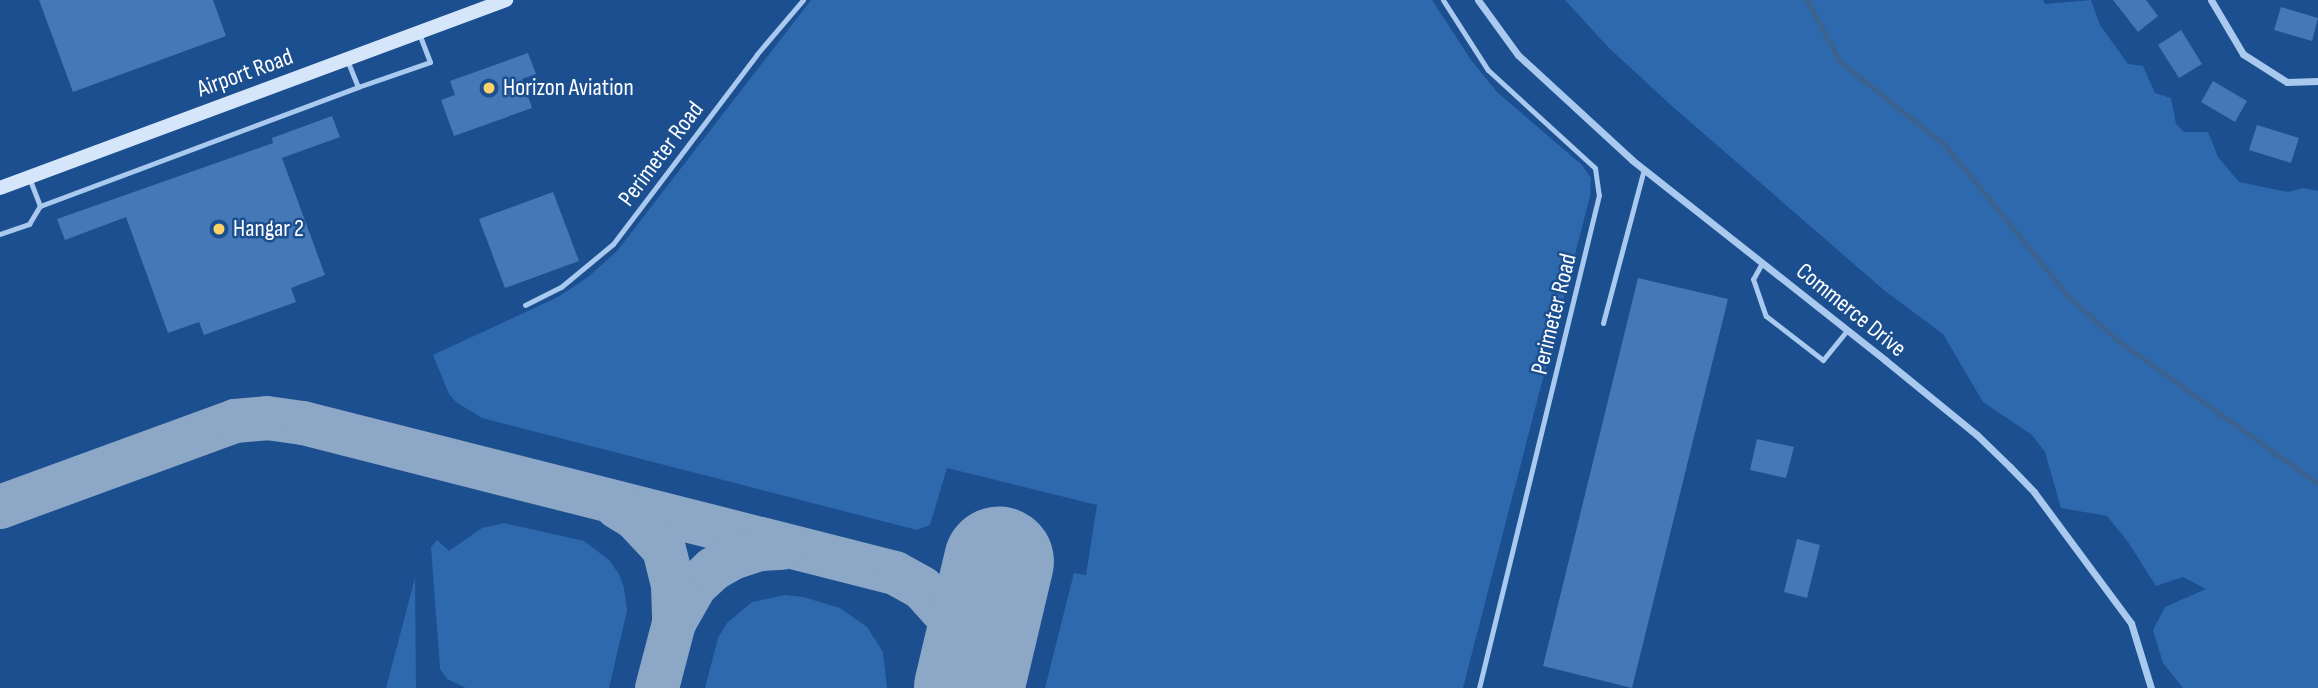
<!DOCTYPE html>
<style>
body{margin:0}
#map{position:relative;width:2318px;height:688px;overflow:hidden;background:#1b4f8f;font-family:"Sofia Sans Condensed",sans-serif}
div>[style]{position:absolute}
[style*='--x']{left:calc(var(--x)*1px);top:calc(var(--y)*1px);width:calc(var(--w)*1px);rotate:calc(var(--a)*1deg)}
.green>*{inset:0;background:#2e69ad}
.stream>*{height:5px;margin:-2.5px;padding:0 2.5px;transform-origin:2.5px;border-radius:2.5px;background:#3c6290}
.taxiway>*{height:44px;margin:-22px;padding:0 22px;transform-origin:22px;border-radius:22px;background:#8da7c7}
.runway>*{height:110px;margin:-55px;padding:0 55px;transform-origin:55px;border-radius:55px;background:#8da7c7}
.building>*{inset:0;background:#4478b7}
.service>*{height:5px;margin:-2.5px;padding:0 2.5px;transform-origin:2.5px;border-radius:2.5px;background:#a9c9ee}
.minor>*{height:7px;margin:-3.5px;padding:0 3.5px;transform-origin:3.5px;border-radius:3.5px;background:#a9c9ee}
.secondary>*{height:14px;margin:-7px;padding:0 7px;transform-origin:7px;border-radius:7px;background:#d6e6fa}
.dots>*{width:19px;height:19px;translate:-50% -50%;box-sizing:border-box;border:4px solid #1b4f8f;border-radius:50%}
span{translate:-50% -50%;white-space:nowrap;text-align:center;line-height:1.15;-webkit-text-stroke:5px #1b4f8f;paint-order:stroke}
.street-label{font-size:24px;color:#fff}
.poi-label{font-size:24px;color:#fff}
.left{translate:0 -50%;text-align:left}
</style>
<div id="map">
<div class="green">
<i style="clip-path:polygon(811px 0,1432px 0,1471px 60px,1497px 92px,1582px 165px,1591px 178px,1590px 196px,1463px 688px,1045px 688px,1074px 573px,1086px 575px,1097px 505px,947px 468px,930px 525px,917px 530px,482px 418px,456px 402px,449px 394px,433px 355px,558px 297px,588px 277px,617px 251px)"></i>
<i style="clip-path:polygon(1565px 0,2043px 0,2045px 4px,2091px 0,2100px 25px,2128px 64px,2143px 66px,2155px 93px,2171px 98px,2176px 124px,2184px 132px,2208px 132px,2218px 157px,2239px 182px,2288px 192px,2303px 188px,2318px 191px,2318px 688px,2183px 688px,2163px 663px,2153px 630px,2165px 607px,2206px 589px,2183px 577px,2156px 586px,2128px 542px,2107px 516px,2061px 508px,2045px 452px,2032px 435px,1983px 402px,1943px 334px,1885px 291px,1673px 107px,1609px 48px)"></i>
<i style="clip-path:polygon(504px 523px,584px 541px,609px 560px,619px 574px,624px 588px,627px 611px,609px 688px,466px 688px,447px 679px,440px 669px,431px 547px,437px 540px,449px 551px,482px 528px)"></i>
<i style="clip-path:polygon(415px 578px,416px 688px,386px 688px)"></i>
<i style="clip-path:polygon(785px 595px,803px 597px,840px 608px,867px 627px,883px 652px,887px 688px,705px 688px,718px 638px,727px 623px,752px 602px)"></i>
</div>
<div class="stream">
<i style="--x:1807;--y:0;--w:70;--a:62"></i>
<i style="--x:1840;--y:62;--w:134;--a:38.3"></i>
<i style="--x:1945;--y:145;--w:195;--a:50.8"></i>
<i style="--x:2068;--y:296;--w:66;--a:41.9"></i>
<i style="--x:2117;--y:340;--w:247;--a:35.6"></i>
</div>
<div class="taxiway">
<i style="--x:0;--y:507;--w:250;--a:-20.1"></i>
<i style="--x:235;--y:421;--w:32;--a:-5"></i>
<i style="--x:267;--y:418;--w:36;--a:8"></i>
<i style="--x:303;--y:423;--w:611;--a:14.22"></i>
<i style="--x:895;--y:573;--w:31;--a:29"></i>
<i style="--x:922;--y:588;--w:36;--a:48"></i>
<i style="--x:946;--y:615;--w:24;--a:60"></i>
<i style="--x:958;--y:636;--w:41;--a:68.5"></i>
<i style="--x:617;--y:507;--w:21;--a:31"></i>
<i style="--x:635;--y:518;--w:42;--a:46.9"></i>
<i style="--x:664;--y:549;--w:38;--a:76"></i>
<i style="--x:673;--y:586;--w:37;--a:88"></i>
<i style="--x:657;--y:688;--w:67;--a:-75.3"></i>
<i style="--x:674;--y:623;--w:43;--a:-60.4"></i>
<i style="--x:695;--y:586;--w:25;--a:-43"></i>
<i style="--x:713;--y:569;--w:25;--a:-29"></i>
<i style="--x:735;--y:557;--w:26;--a:-18"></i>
<i style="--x:760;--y:549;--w:22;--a:-3"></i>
</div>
<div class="runway">
<i style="--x:969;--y:688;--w:130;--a:-76.7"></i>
</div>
<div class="building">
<i style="clip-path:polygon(39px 0,213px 0,226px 36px,73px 92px)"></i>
<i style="clip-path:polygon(2113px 0,2146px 0,2158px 16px,2138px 32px)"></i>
<i style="clip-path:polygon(2281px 7px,2318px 18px,2312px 41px,2274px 30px)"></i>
<i style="clip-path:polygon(2181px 30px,2202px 64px,2179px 78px,2158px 45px)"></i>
<i style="clip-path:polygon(528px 53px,536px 74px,522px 79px,532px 108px,454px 136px,441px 100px,455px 95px,450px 81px)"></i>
<i style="clip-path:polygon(2213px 81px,2247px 101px,2235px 122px,2201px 102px)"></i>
<i style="clip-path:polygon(332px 116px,340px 137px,282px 158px,325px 275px,291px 288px,296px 302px,204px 335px,199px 322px,168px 333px,126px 217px,65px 240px,57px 219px,273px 143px,272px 138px)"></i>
<i style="clip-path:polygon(2257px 125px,2299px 138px,2291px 163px,2249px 150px)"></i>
<i style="clip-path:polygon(553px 192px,579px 261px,505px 288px,479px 219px)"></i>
<i style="clip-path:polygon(1638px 278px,1728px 299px,1632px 688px,1543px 666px)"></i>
<i style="clip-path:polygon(1757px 439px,1794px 447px,1786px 478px,1750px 470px)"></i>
<i style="clip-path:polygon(1797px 539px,1820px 545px,1807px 598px,1784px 592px)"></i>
</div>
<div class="service">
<i style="--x:1443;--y:0;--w:83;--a:57.3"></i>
<i style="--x:1488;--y:70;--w:145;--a:42.5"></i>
<i style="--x:1595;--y:168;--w:27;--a:82"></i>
<i style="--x:1599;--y:195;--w:507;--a:103.68"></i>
<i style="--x:358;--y:87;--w:76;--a:-19.1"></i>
<i style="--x:430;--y:62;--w:31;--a:-111"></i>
<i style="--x:30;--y:180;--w:28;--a:69"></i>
<i style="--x:0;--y:234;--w:31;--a:-19"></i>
<i style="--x:29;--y:224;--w:21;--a:-59"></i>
<i style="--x:40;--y:206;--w:340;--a:-20.5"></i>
<i style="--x:358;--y:87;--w:29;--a:-112"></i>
<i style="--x:1762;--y:263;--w:18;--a:119"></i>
<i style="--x:1753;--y:279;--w:39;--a:71"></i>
<i style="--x:1766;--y:316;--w:72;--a:37.7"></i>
<i style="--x:1823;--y:360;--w:38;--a:-51"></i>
<i style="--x:525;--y:305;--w:40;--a:-26.6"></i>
<i style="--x:561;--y:287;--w:67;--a:-39.6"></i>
<i style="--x:613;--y:244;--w:238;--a:-52.8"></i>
<i style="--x:757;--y:54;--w:71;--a:-49.6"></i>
<i style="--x:1603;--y:323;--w:159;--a:-75.1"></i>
</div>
<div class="minor">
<i style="--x:1478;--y:0;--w:68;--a:54"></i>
<i style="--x:1518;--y:55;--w:155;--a:42.6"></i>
<i style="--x:1632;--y:160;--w:323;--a:38.3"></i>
<i style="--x:1885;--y:360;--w:119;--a:39.2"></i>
<i style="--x:1977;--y:435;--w:46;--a:44.1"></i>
<i style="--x:2010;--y:467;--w:35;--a:46"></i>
<i style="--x:2034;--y:492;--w:163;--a:53.5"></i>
<i style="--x:2131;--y:623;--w:68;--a:72.9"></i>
<i style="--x:2211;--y:0;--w:63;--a:59.3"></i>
<i style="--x:2243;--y:54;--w:52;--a:32.5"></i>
<i style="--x:2287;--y:82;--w:31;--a:-2"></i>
</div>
<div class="secondary">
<i style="--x:0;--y:188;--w:540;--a:-20.38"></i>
</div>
<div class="dots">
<i style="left:489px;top:88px;background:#ffd166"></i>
<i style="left:219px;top:229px;background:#ffd166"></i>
</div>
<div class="street-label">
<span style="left:245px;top:73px;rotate:-20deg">Airport Road</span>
<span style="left:661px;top:154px;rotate:-53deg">Perimeter Road</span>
<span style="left:1851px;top:310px;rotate:39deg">Commerce Drive</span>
<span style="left:1554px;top:314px;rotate:-76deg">Perimeter Road</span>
</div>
<div class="poi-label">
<span class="left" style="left:503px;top:88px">Horizon Aviation</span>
<span class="left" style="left:233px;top:229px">Hangar 2</span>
</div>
</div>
